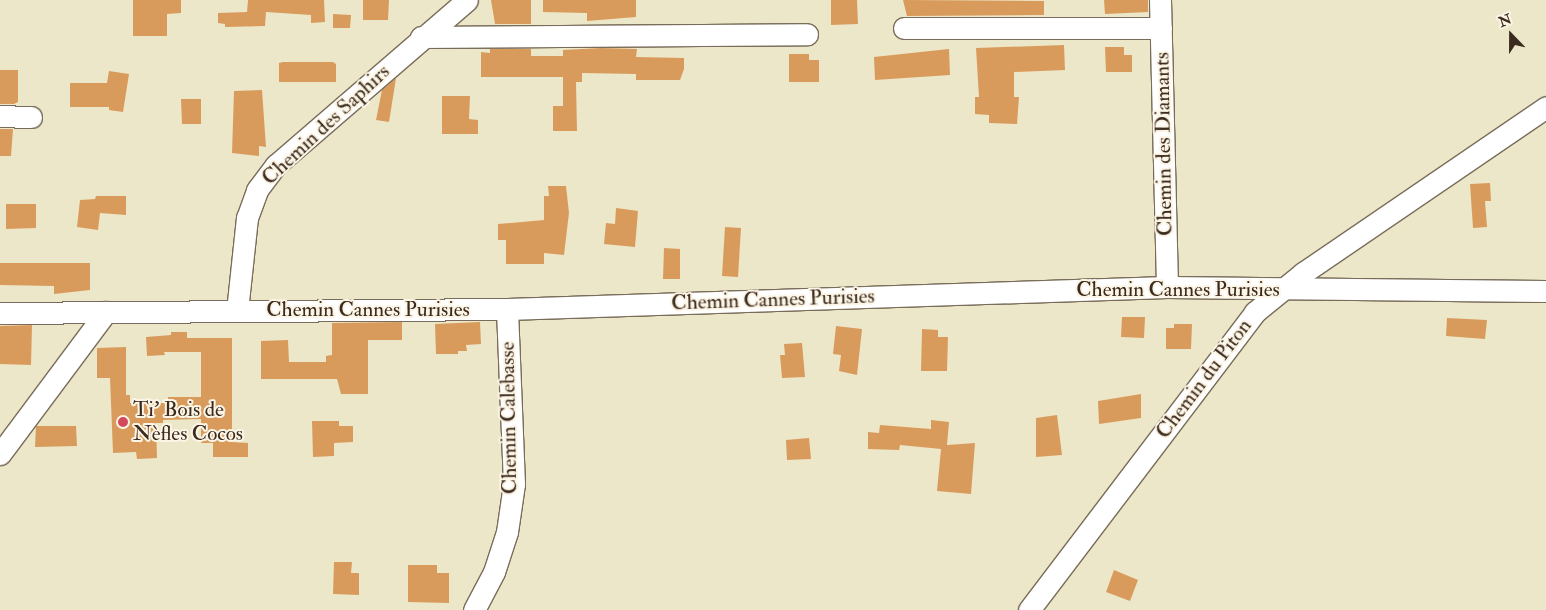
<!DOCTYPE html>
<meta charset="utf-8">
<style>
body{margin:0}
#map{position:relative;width:1546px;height:610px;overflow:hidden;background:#ede7c9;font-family:"IM FELL Double Pica",serif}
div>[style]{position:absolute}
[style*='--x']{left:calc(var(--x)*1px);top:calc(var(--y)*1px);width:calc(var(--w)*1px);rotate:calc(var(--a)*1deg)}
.building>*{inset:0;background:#d99b5c}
.roads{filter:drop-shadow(1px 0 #796c5a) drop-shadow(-1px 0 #796c5a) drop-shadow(0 1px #796c5a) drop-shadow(0 -1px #796c5a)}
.minor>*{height:21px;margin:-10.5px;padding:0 10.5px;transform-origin:10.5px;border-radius:10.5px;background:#fff}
.dots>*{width:14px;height:14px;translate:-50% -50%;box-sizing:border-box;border:2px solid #fcf5e5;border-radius:50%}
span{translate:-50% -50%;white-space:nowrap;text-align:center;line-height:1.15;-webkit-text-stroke:4px #fcf5e5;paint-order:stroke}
.street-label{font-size:21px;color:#3b2a1e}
.poi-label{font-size:21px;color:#3b2a1e}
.left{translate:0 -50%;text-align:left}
.north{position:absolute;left:1486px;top:10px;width:50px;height:50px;-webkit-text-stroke:4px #fcf5e5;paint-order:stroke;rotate:338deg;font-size:14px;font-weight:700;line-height:20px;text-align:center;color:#3b2a1e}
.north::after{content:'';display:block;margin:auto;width:18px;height:22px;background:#3b2a1e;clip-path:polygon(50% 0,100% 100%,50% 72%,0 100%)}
</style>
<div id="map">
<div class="building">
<i style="clip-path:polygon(133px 0,181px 0,181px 13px,167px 14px,167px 36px,133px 36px)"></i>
<i style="clip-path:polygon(248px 0,324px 0,325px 22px,311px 23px,311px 15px,266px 12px,265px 26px,225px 27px,225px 24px,218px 23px,218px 13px,247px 12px)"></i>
<i style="clip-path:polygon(363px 0,389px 0,388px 20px,363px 20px)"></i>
<i style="clip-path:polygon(491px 0,531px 0,531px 24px,495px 24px)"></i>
<i style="clip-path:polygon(543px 0,636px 0,636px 17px,587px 21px,587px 13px,543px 12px)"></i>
<i style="clip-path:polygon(831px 0,857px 0,858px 24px,831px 25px)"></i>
<i style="clip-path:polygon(903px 0,1044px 1px,1044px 15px,907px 16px)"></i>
<i style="clip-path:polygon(1104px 0,1148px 0,1148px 12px,1105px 14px)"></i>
<i style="clip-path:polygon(333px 14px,351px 15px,350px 28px,333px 28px)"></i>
<i style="clip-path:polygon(1064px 45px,1065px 70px,1014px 72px,1014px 97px,1019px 97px,1017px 124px,989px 123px,989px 115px,975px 114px,975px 97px,979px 97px,976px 48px)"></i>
<i style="clip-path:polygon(1105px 47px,1124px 47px,1124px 55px,1132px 55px,1132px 72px,1106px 72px)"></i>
<i style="clip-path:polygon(601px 48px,637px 49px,636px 57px,684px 58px,684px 69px,680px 80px,636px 80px,636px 74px,582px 73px,582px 82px,576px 82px,577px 131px,553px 131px,553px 106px,563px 106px,563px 77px,481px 77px,481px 52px,490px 53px,490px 49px,531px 49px,531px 56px,563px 56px,563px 50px)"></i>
<i style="clip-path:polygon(949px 49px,950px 75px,875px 80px,874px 57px)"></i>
<i style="clip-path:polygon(789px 54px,809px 54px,809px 60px,819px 60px,819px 82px,789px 82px)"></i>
<i style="clip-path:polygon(283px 62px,333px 62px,336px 64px,336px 82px,279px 82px,279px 63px)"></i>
<i style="clip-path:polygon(0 70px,18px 70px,18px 102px,14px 104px,0 104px)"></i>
<i style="clip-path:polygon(109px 71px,129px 74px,123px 112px,109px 110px,109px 107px,70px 107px,70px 83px,107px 83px)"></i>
<i style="clip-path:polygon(396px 78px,389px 122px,376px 120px,382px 90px)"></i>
<i style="clip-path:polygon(262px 90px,266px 147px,259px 146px,259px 156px,232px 153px,234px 91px)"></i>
<i style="clip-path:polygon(442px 96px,470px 96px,469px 119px,478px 120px,478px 134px,442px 134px)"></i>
<i style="clip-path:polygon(181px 99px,201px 99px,201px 124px,182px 124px)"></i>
<i style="clip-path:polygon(0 129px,13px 129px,11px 156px,0 156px)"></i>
<i style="clip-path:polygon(1490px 183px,1491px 201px,1485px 201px,1487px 227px,1473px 228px,1470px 184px)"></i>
<i style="clip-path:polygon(548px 186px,566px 186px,569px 213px,564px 255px,544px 253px,544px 264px,506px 264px,506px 240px,498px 240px,498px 224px,544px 220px,544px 196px,549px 196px)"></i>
<i style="clip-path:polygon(96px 196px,126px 196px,126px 215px,100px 213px,98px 230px,77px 227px,80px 200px,95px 199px)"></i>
<i style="clip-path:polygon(6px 204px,36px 204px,36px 228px,6px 229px)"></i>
<i style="clip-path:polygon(616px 208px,638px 211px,635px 247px,604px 244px,606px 223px,615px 224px)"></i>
<i style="clip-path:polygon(725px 227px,741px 228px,738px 277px,722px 276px)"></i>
<i style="clip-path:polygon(664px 248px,680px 249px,680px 279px,663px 279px)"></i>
<i style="clip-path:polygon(0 263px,90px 263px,90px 290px,54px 294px,54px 286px,0 285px)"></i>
<i style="clip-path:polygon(1122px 317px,1145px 317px,1144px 338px,1121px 337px)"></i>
<i style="clip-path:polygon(1447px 318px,1487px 320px,1485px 339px,1446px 336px)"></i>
<i style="clip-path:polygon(402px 322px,402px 340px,368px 340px,368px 394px,341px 394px,337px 379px,261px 379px,261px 341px,288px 340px,289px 362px,326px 362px,326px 356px,332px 355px,332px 323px)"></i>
<i style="clip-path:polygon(480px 322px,481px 344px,466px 345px,467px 351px,458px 351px,458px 354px,436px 354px,435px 324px)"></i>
<i style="clip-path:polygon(1174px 324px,1192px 324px,1191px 349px,1166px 349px,1166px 328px,1174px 328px)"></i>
<i style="clip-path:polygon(32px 325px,31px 365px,0 364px,0 326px)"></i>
<i style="clip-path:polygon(836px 326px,862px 329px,857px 375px,839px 371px,841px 355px,833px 354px)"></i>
<i style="clip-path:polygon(922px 329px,938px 330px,938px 337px,948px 337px,947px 371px,921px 371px)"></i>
<i style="clip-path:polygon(171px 332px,187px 332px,187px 338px,232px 338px,232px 442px,248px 443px,248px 457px,213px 457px,213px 443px,201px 443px,201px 419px,163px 420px,163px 423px,156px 423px,157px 458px,137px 459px,136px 452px,113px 453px,110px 378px,97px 378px,97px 348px,126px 347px,126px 395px,130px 395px,130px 403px,168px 403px,168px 397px,201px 397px,201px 352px,164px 352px,165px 355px,147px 356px,146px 337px,171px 335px)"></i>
<i style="clip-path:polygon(802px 343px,805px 377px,782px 378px,780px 355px,785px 355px,784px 344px)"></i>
<i style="clip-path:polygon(1141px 394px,1141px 418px,1099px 424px,1098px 401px)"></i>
<i style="clip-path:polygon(1057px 415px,1062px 455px,1036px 457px,1036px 418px)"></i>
<i style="clip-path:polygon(931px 420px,949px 422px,947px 445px,975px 443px,971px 494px,937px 491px,941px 449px,900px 445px,899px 450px,868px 449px,868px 432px,879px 433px,880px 425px,931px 429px)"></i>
<i style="clip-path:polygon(312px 421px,339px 421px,339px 426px,353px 426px,353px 442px,334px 443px,334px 456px,313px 457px)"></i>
<i style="clip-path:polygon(36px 426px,76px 426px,77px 446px,35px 447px)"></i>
<i style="clip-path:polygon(809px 438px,811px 459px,787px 460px,786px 440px)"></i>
<i style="clip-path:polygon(334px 562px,352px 562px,351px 573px,359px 573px,359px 595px,333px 594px)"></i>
<i style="clip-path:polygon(408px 565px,437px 565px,437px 573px,449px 573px,449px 603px,408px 602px)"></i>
<i style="clip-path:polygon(1114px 570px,1138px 580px,1130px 601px,1106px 592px)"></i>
</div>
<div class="roads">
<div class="minor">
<i style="--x:1160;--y:0;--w:287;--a:88.6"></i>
<i style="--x:904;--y:28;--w:257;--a:0"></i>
<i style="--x:421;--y:37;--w:386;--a:-0.4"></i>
<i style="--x:0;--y:116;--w:31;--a:2"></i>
<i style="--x:237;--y:311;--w:94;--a:-83.9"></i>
<i style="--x:247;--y:218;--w:30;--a:-70"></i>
<i style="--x:257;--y:190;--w:31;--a:-53"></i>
<i style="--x:276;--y:165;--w:252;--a:-40.8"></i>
<i style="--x:0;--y:313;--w:507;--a:-0.45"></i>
<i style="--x:507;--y:309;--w:660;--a:-1.91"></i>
<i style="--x:1167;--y:287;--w:379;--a:0.6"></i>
<i style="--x:0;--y:454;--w:177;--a:-53.3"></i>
<i style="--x:474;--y:610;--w:43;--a:-62.2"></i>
<i style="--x:494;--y:572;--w:42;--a:-72"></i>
<i style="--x:507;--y:532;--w:49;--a:-81.7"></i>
<i style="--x:514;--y:484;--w:175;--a:-92.3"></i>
<i style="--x:1029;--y:610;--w:374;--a:-52.8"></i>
<i style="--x:1255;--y:312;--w:62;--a:-39.1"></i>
<i style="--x:1303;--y:273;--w:294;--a:-34.3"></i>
</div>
</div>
<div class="dots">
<i style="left:123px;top:422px;background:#d1495b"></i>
</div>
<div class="street-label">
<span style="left:326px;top:125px;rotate:-43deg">Chemin des Saphirs</span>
<span style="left:1164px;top:144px;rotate:-91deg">Chemin des Diamants</span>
<span style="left:1178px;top:290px">Chemin Cannes Purisies</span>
<span style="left:773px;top:300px;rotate:-2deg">Chemin Cannes Purisies</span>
<span style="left:368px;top:310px">Chemin Cannes Purisies</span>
<span style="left:1204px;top:379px;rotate:-53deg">Chemin du Piton</span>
<span style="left:509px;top:418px;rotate:-91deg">Chemin Calebasse</span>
</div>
<div class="poi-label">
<span class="left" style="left:133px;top:422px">Ti' Bois de<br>Nèfles Cocos</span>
</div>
<div class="north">N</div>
</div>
